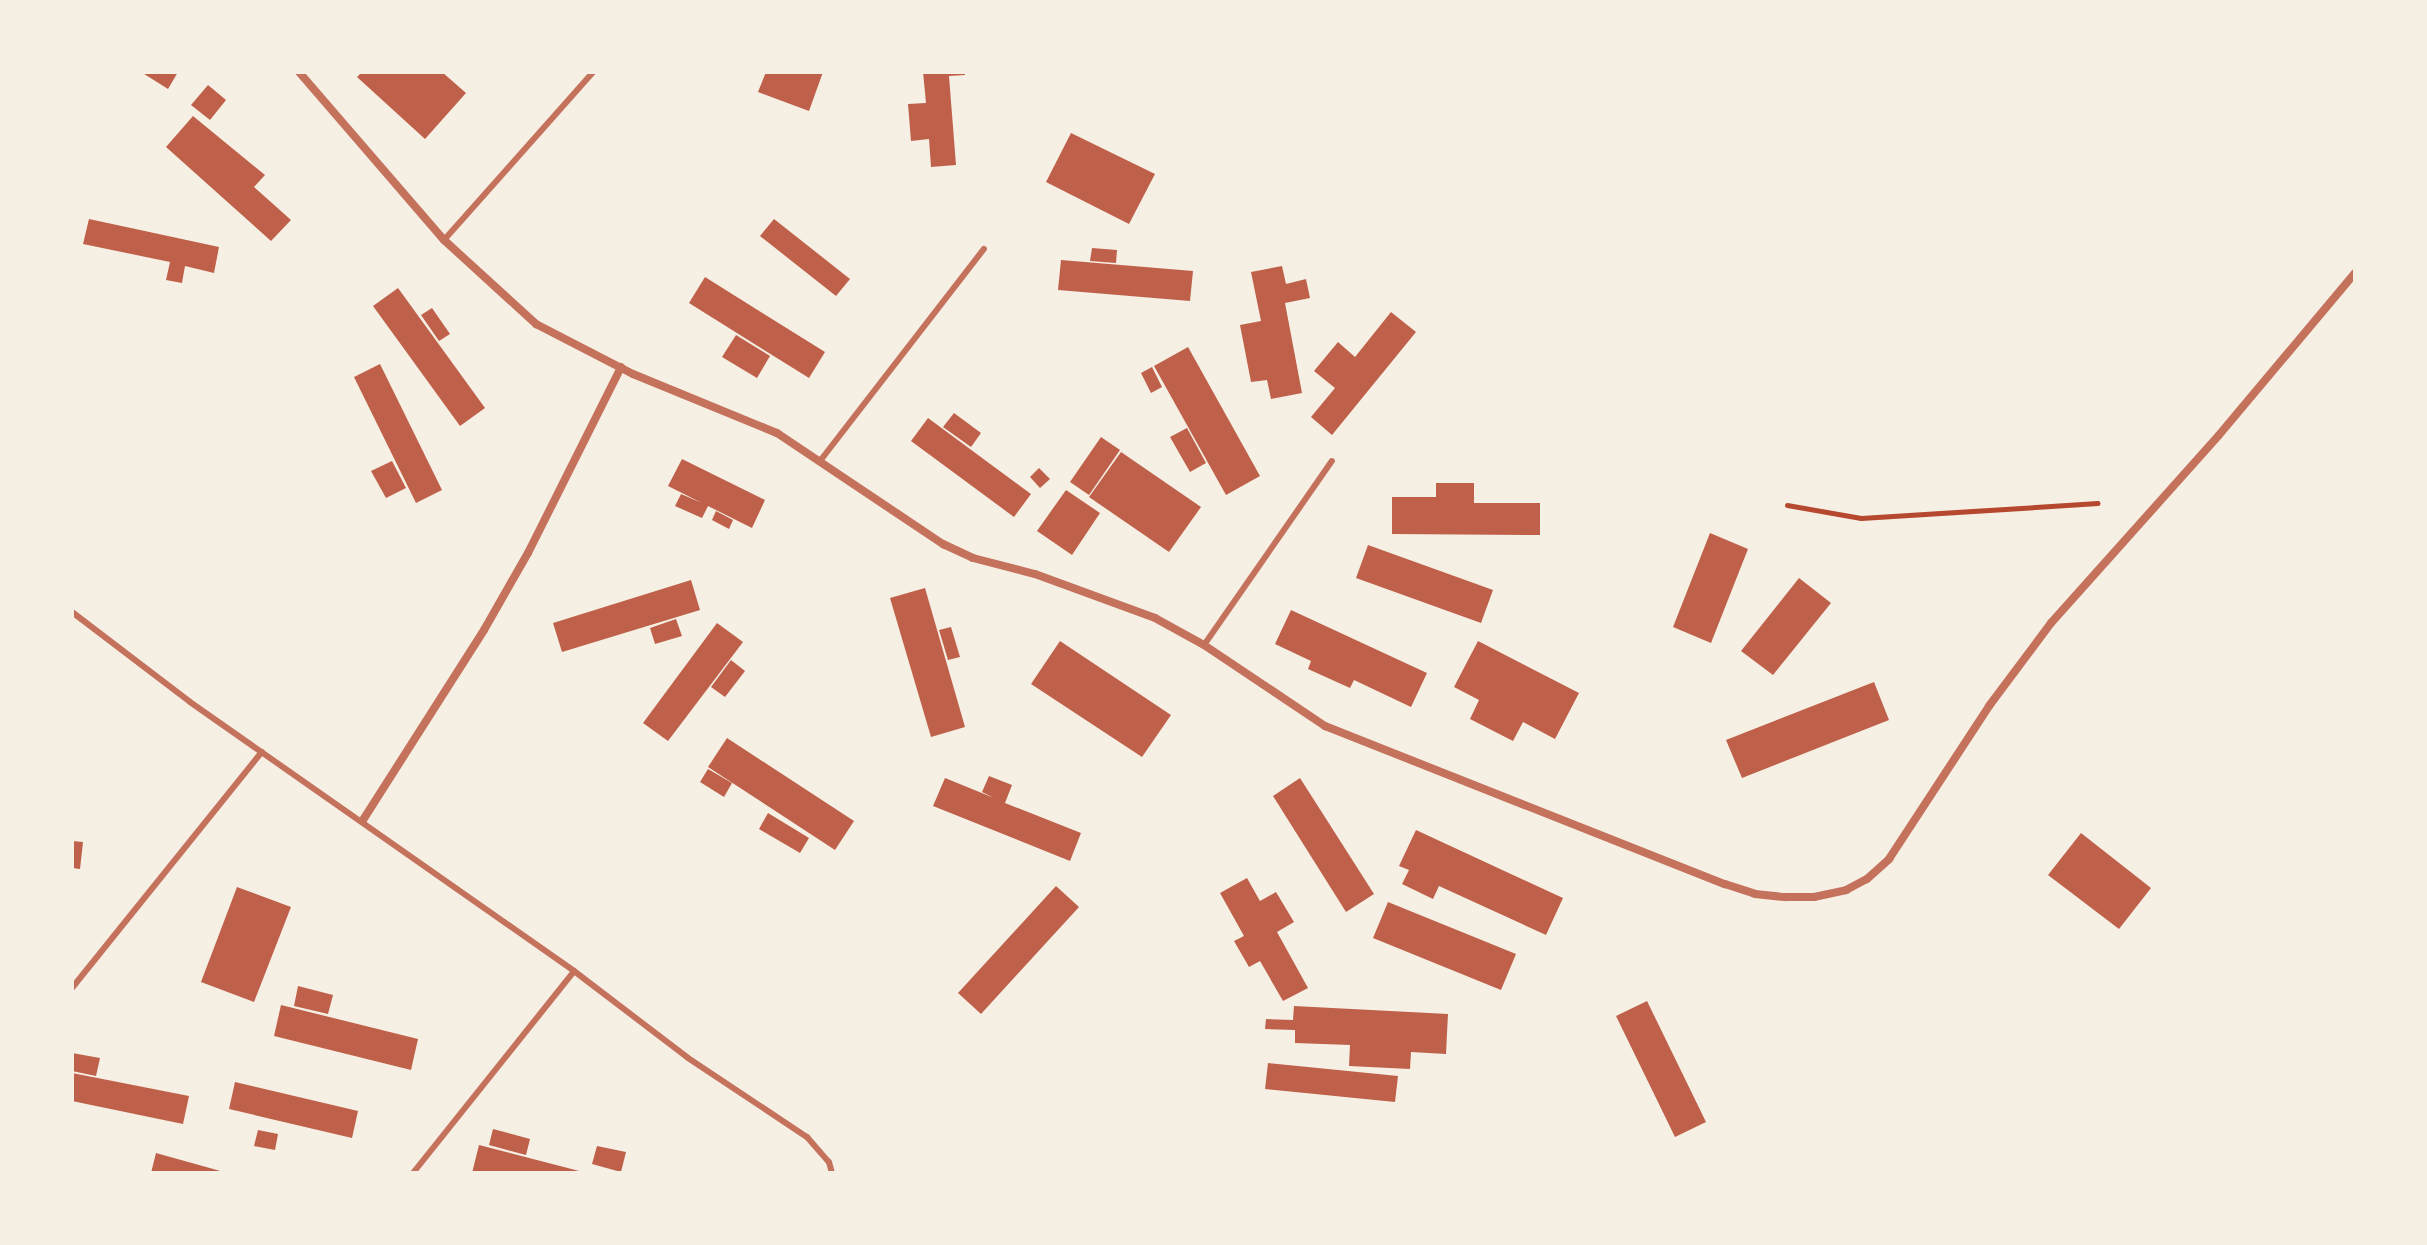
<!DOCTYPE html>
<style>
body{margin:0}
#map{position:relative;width:2427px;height:1245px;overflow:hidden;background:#f6efe4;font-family:"Golos Text",sans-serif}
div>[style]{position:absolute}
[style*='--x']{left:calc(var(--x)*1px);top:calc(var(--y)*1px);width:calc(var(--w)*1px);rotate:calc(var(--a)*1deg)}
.building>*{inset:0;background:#bf614a}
.path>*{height:5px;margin:-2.5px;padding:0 2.5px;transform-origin:2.5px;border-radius:2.5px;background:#b5482f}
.service>*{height:6px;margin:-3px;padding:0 3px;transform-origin:3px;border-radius:3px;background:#c5725c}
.minor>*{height:8px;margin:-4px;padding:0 4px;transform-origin:4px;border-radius:4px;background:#c5725c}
span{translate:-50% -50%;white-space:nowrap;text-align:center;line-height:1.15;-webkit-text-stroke:6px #f6efe4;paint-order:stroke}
.frame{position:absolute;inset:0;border:74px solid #f6efe4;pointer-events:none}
</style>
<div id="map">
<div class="building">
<i style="clip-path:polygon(141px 72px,178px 72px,168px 89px)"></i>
<i style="clip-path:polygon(362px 72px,442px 72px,466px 93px,425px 139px,357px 77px)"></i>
<i style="clip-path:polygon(766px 72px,823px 72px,809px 111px,758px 92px)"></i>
<i style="clip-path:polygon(923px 72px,965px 72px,965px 75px,949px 76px,956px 165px,931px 167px,929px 139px,911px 141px,908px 104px,926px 103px)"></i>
<i style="clip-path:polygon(208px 85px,226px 100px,210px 120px,191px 105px)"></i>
<i style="clip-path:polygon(193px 116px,265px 175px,254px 187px,291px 220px,271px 241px,166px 147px)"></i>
<i style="clip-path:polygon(1071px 133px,1155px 174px,1129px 224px,1046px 182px)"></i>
<i style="clip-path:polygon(89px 219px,219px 247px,214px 273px,185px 266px,182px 283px,166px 280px,170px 262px,83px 244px)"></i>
<i style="clip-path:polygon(774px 219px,850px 279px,836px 296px,760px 236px)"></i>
<i style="clip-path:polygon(1092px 248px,1117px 250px,1116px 263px,1090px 261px)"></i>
<i style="clip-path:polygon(1061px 260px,1193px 271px,1190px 301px,1058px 290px)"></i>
<i style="clip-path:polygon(1282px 266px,1286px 284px,1306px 279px,1310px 298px,1285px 303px,1302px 393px,1271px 399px,1267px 380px,1251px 382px,1240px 325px,1261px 321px,1251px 272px)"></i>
<i style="clip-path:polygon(705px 277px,825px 352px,809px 378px,689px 303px)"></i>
<i style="clip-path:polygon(398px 288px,485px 408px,460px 426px,373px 306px)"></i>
<i style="clip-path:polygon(432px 308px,450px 334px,439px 341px,421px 315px)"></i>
<i style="clip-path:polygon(1391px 312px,1416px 332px,1332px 435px,1311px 417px,1335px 388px,1314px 371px,1338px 342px,1355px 357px)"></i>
<i style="clip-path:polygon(736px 335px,770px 356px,757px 378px,722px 357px)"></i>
<i style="clip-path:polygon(1188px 347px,1260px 476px,1226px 495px,1154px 366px)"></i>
<i style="clip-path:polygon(380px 364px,442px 490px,416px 503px,354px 377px)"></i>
<i style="clip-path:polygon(1152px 367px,1162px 387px,1151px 393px,1141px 373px)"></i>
<i style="clip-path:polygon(954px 413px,981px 433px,971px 447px,943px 427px)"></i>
<i style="clip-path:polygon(928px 418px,1031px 494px,1014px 517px,911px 441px)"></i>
<i style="clip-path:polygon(1187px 428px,1206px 463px,1190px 472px,1170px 437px)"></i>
<i style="clip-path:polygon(1101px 437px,1120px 450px,1089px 495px,1070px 482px)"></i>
<i style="clip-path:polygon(1121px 452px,1201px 507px,1169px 552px,1089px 497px)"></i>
<i style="clip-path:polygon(682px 459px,765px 500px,752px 528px,708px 506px,702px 518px,675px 506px,681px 494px,702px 503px,668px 486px)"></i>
<i style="clip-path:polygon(392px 461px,406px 488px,386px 498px,371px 471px)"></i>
<i style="clip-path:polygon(1039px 468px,1050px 479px,1040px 488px,1030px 477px)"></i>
<i style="clip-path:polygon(1436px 483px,1474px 483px,1474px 503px,1540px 503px,1540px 535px,1392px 534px,1392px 497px,1436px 497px)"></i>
<i style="clip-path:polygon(1066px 490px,1100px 513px,1072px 555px,1037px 531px)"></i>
<i style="clip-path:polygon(716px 511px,733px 520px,729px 529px,712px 520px)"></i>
<i style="clip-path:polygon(1710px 533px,1748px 549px,1711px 643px,1673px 627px)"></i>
<i style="clip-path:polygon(1368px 545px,1493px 590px,1481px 623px,1356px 578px)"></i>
<i style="clip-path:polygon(1799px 578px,1831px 603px,1773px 675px,1741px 651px)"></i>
<i style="clip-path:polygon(691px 580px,700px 610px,562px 652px,553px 623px)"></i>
<i style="clip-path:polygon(925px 588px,965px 727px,931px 737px,890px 598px)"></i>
<i style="clip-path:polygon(1291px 610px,1427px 673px,1411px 707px,1354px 680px,1350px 688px,1308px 669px,1311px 661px,1275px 644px)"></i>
<i style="clip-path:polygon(676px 619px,682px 636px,655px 644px,650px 628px)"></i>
<i style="clip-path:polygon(717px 623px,743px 642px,668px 741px,643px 723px)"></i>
<i style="clip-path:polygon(951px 627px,960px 657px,948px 660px,939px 630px)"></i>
<i style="clip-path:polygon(1060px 641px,1171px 715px,1142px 757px,1031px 684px)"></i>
<i style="clip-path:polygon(1478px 641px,1579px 693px,1555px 739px,1523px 722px,1513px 741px,1470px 719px,1479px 700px,1454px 687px)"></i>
<i style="clip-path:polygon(731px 660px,745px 671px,725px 697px,711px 687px)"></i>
<i style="clip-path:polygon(1874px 682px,1889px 720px,1742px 778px,1726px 740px)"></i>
<i style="clip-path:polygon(727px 738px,854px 821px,835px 850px,708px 767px)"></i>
<i style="clip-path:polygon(708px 769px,732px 783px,724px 797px,700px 782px)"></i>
<i style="clip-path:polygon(989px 776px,1012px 785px,1005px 803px,1081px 833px,1070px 861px,933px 806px,945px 778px,994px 798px,982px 792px)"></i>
<i style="clip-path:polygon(1300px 778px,1374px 894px,1346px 912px,1273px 796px)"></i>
<i style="clip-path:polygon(768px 813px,809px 838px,800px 853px,759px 829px)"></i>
<i style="clip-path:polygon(1416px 830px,1563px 898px,1546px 935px,1439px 886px,1433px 899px,1402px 884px,1409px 870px,1399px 866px)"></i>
<i style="clip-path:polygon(2081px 833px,2151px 888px,2119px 929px,2048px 875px)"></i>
<i style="clip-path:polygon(72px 841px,83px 842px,80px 869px,72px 868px)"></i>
<i style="clip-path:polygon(1247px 878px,1260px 901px,1276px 892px,1294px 922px,1277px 932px,1308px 988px,1283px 1001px,1260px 961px,1249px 967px,1234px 941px,1244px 936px,1220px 893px)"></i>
<i style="clip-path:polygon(1056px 886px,1079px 907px,981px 1014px,958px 993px)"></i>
<i style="clip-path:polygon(237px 887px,291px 907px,254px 1002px,201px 982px)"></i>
<i style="clip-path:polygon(1388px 902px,1516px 954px,1501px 990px,1373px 938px)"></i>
<i style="clip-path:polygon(298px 986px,333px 995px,328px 1014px,294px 1006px)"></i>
<i style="clip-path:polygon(1647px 1001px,1706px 1122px,1675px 1137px,1616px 1016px)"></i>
<i style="clip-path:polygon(281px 1005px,418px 1039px,411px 1070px,274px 1036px)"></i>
<i style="clip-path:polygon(1294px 1006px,1448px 1014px,1446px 1054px,1411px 1052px,1410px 1069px,1349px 1066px,1350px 1045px,1295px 1043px,1295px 1030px,1265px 1029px,1266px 1019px,1293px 1020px)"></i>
<i style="clip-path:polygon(72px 1053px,100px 1058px,96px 1076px,72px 1071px)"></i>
<i style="clip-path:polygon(1268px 1063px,1398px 1076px,1395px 1102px,1265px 1089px)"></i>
<i style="clip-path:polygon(72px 1073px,189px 1096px,183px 1124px,72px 1101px)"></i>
<i style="clip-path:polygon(235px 1082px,358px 1111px,352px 1138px,229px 1109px)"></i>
<i style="clip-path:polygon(493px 1129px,530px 1139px,526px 1155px,489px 1145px)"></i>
<i style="clip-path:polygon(258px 1130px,278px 1134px,275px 1150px,254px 1146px)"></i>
<i style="clip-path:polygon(479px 1145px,583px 1172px,583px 1173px,472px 1173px)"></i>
<i style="clip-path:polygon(597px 1146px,626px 1152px,621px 1172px,592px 1164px)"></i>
<i style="clip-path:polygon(156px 1153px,224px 1172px,224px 1173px,151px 1173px)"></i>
</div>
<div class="path">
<i style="--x:1787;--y:505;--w:75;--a:10"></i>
<i style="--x:1861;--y:518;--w:237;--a:-3.6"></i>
</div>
<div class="service">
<i style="--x:444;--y:240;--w:225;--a:-48.4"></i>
<i style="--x:820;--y:461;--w:268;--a:-52.3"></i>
<i style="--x:72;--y:612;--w:148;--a:37.3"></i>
<i style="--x:190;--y:702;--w:469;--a:35"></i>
<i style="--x:1204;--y:645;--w:224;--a:-55.2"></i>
<i style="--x:72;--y:988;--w:303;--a:-51.2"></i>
<i style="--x:413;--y:1173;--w:258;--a:-51.4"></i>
<i style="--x:574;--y:971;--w:143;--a:37.3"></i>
<i style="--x:688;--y:1058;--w:143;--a:33.6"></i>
<i style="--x:807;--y:1137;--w:33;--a:49"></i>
<i style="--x:829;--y:1162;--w:11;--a:75"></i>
</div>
<div class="minor">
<i style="--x:299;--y:72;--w:222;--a:49.2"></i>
<i style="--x:444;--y:240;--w:125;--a:42.4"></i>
<i style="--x:536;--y:324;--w:109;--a:27.3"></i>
<i style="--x:633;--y:374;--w:156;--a:22.3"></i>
<i style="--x:777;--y:433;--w:200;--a:33.8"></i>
<i style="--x:943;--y:544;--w:33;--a:25"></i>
<i style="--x:973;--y:558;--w:64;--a:14.5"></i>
<i style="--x:1035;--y:574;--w:128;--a:20.1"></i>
<i style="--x:1155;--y:618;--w:56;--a:28.9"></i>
<i style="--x:1204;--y:645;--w:146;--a:33.8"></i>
<i style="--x:1325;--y:726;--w:430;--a:21.6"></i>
<i style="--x:1725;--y:884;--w:32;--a:18"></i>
<i style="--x:1755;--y:894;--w:30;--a:6"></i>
<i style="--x:1785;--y:897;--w:29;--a:0"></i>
<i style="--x:1814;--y:897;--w:33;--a:-12"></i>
<i style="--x:1846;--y:890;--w:24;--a:-28"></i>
<i style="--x:1867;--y:879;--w:30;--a:-42"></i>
<i style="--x:1889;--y:859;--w:183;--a:-56.8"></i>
<i style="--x:1989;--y:706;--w:104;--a:-53.2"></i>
<i style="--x:2051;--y:623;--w:252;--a:-48.2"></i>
<i style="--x:2219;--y:435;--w:212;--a:-50"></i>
<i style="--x:363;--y:820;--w:225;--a:-57.5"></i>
<i style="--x:484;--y:630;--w:89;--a:-60.3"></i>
<i style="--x:528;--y:553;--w:208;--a:-63.4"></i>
</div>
<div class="frame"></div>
</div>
